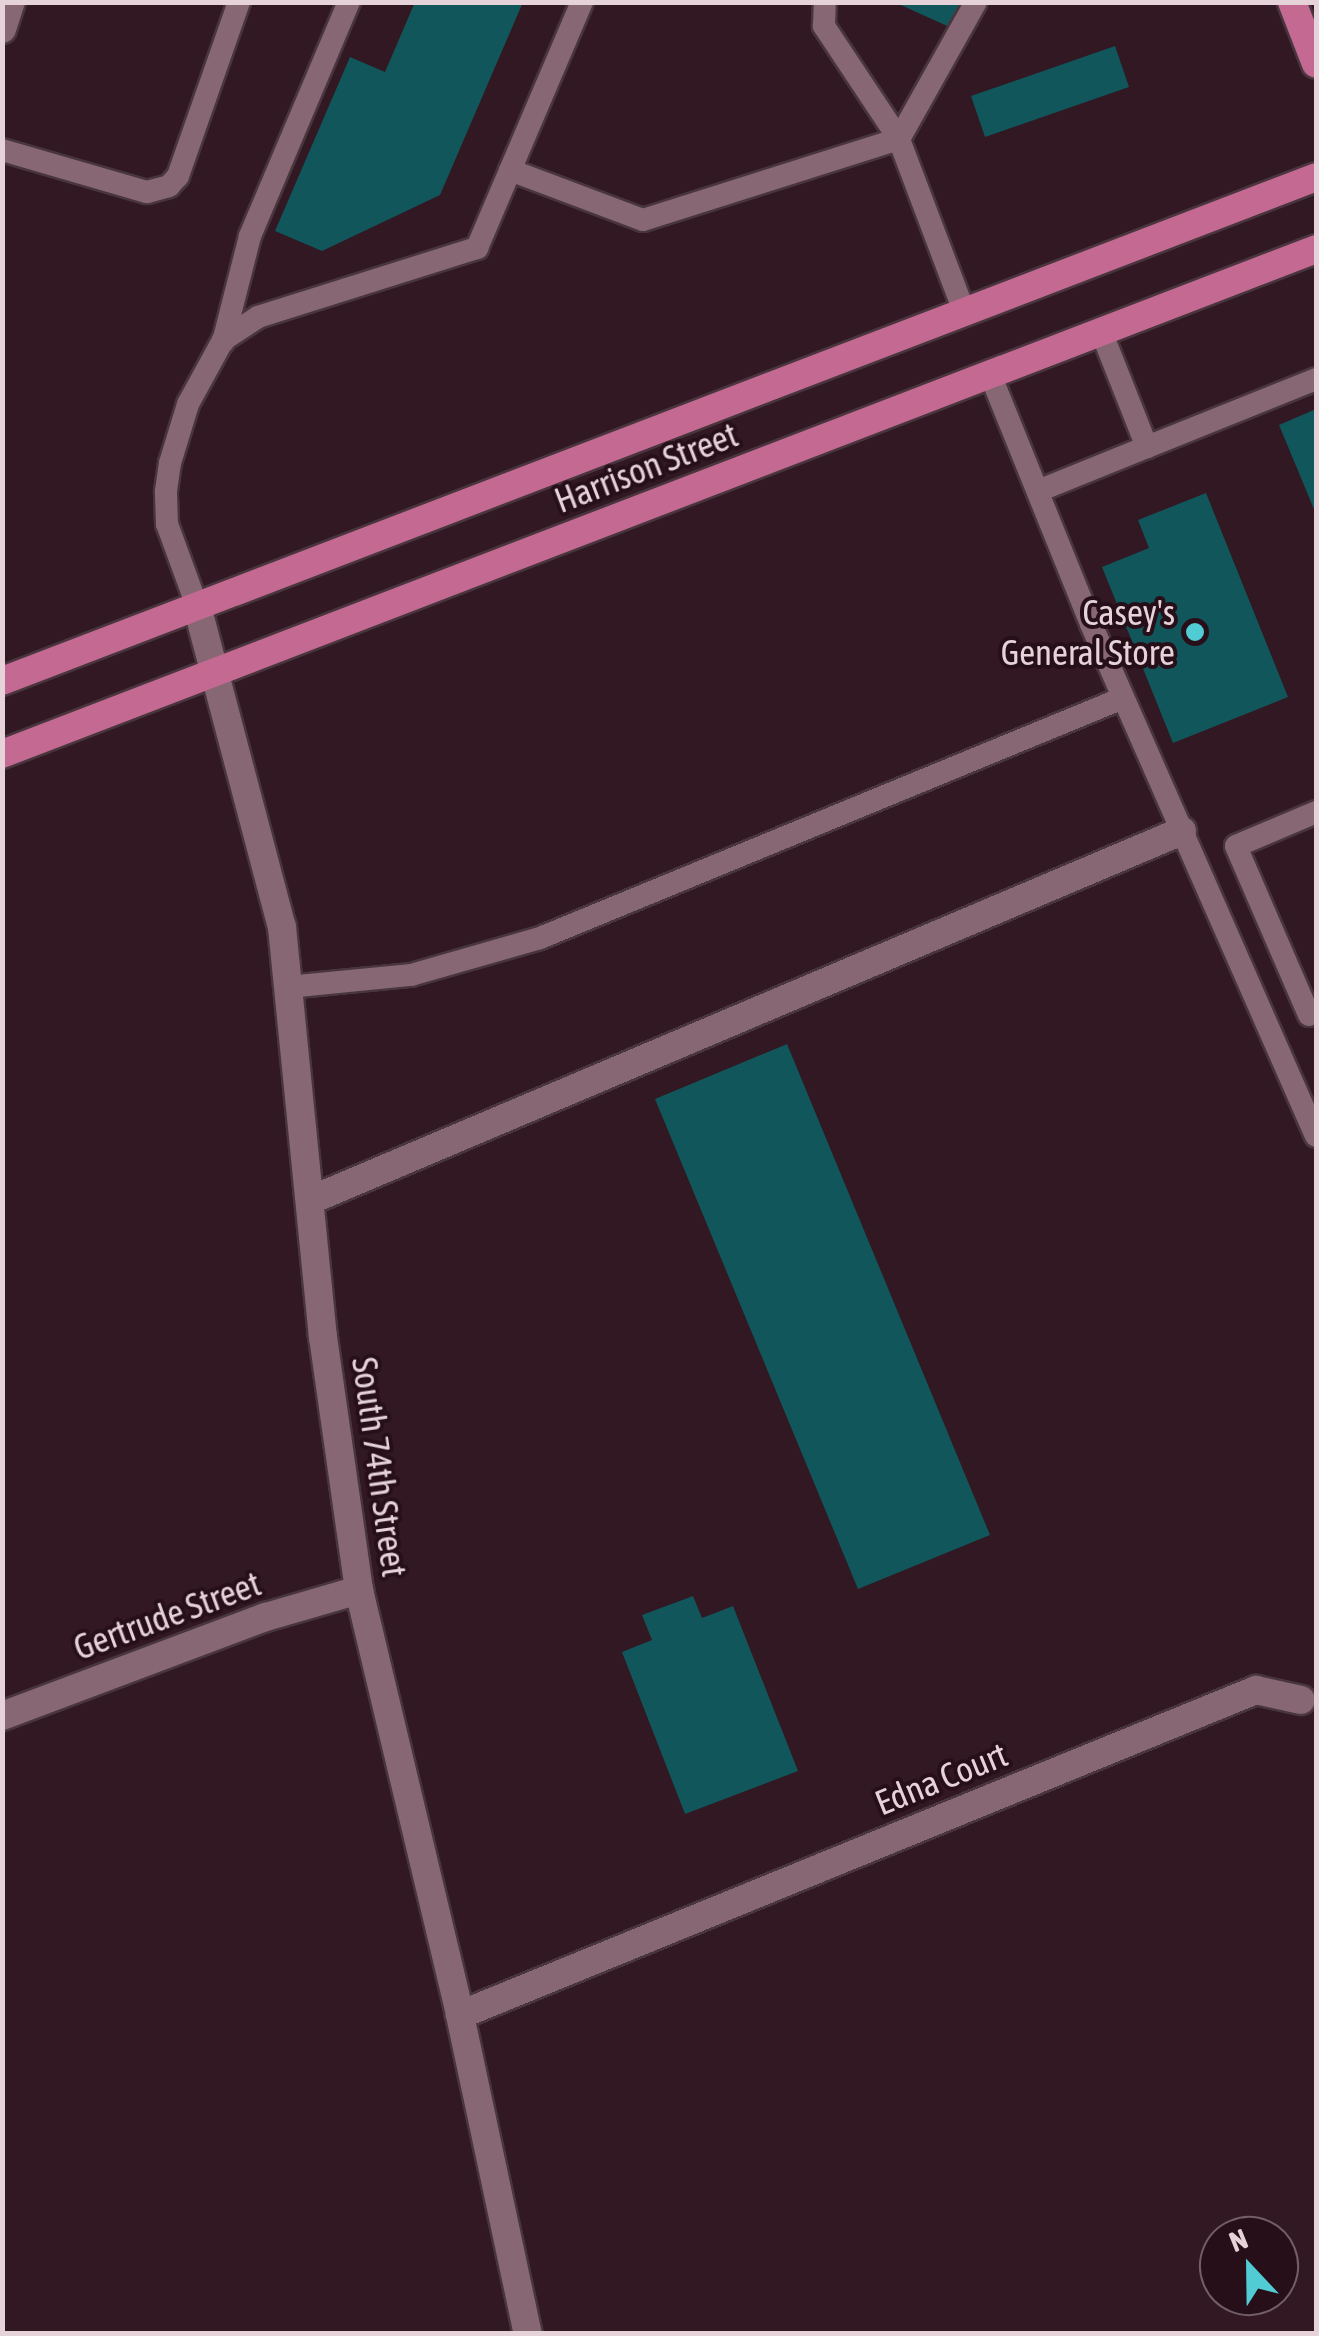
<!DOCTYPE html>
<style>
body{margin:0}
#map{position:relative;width:1319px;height:2336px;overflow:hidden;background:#311823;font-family:"Asap Condensed",sans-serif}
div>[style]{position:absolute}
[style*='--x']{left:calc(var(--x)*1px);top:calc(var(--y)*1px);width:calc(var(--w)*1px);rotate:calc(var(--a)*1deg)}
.building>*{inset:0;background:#10565a}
.roads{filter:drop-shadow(2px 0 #49353d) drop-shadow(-2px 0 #49353d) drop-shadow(0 2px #49353d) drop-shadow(0 -2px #49353d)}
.service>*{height:22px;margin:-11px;padding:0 11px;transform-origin:11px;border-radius:11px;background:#866773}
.minor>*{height:28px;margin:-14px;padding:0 14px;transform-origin:14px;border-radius:14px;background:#866773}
.primary>*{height:28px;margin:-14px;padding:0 14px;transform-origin:14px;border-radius:14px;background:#c46992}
.dots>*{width:28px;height:28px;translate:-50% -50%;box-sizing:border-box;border:5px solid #270f19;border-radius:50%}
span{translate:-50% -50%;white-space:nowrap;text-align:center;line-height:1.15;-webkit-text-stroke:8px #270f19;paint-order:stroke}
.street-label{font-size:35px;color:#e5d3d9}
.poi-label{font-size:35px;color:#e5d3d9}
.right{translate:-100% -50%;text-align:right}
.frame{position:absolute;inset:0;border:5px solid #e5d3d9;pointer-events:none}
.north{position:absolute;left:1199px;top:2216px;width:100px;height:100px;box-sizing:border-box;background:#270f19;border:2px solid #735d66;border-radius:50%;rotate:338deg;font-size:28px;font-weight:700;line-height:40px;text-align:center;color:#e5d3d9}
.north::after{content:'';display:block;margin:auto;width:35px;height:45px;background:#51ccd4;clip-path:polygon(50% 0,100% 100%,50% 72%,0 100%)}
</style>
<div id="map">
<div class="building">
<i style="clip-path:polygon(415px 2px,523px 2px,440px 195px,322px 251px,275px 231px,350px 57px,385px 72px)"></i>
<i style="clip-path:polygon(894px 2px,965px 2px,954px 29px)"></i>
<i style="clip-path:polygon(1115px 46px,1129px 87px,985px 137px,971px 96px)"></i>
<i style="clip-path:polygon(1316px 409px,1316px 514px,1279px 425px)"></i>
<i style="clip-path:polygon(1206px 493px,1288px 697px,1173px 743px,1102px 567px,1149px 548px,1138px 520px)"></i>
<i style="clip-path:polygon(787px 1044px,990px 1535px,858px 1589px,655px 1099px)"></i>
<i style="clip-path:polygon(693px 1596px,702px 1618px,733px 1606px,798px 1771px,685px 1814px,622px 1652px,652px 1640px,642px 1615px)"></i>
</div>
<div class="roads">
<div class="service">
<i style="--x:2;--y:150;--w:151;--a:16.2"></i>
<i style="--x:147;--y:192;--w:23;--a:-15"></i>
<i style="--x:169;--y:186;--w:13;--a:-48"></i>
<i style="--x:178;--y:176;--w:184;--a:-70.7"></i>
<i style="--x:510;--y:170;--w:142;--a:20.6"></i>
<i style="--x:643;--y:220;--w:269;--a:-17.6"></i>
<i style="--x:899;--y:139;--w:136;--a:-123.6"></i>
<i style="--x:824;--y:26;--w:24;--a:-88"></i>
<i style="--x:965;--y:314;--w:187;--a:-110.7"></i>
<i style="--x:899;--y:139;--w:157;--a:-60.7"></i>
<i style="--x:1101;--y:331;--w:125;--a:68.4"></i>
<i style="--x:1147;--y:447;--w:182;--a:-21.9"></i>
<i style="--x:223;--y:342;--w:109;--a:-75.7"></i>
<i style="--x:250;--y:236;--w:254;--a:-67.1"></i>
<i style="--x:990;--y:374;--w:270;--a:68"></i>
<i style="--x:1091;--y:624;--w:559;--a:66.28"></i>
<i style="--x:1038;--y:491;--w:118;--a:-22"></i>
<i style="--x:197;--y:606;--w:87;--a:-110.1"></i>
<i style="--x:167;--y:524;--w:33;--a:-92"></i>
<i style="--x:166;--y:491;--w:28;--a:-82"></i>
<i style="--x:170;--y:463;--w:62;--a:-73"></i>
<i style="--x:188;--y:404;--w:73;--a:-61.3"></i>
<i style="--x:223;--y:340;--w:42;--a:-33.3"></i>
<i style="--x:258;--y:317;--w:230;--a:-17.5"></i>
<i style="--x:477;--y:248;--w:267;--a:-66.9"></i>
<i style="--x:288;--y:987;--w:124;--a:-5.6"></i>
<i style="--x:411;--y:975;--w:134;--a:-16"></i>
<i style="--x:540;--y:938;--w:630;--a:-22.38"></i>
<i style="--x:1309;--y:1015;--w:184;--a:-113.4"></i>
<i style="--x:1236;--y:846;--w:87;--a:-23"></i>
</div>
<div class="minor">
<i style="--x:2;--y:29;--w:28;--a:-72"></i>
<i style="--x:197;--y:606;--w:332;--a:75.2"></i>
<i style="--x:282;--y:927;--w:412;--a:84.3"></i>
<i style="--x:323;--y:1337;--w:256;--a:81.9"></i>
<i style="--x:359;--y:1590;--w:437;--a:76.6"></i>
<i style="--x:460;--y:2015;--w:326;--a:78"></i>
<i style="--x:311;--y:1200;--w:946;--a:-22.96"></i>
<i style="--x:2;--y:1716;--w:282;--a:-20.6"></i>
<i style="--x:266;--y:1617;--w:97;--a:-16.2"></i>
<i style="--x:460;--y:2015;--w:860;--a:-22.21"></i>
<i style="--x:1256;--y:1690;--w:46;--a:12.5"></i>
</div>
<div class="primary">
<i style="--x:1292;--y:2;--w:66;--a:68.8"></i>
<i style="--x:2;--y:681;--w:1407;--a:-20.98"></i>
<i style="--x:2;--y:754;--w:1408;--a:-21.02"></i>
</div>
</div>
<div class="dots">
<i style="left:1195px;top:632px;background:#51ccd4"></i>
</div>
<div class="street-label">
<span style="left:646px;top:467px;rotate:-21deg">Harrison Street</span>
<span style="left:380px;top:1467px;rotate:82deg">South 74th Street</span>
<span style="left:167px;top:1615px;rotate:-20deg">Gertrude Street</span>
<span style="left:941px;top:1778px;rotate:-22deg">Edna Court</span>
</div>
<div class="poi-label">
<span class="right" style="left:1175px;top:632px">Casey's<br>General Store</span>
</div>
<div class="frame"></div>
<div class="north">N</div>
</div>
